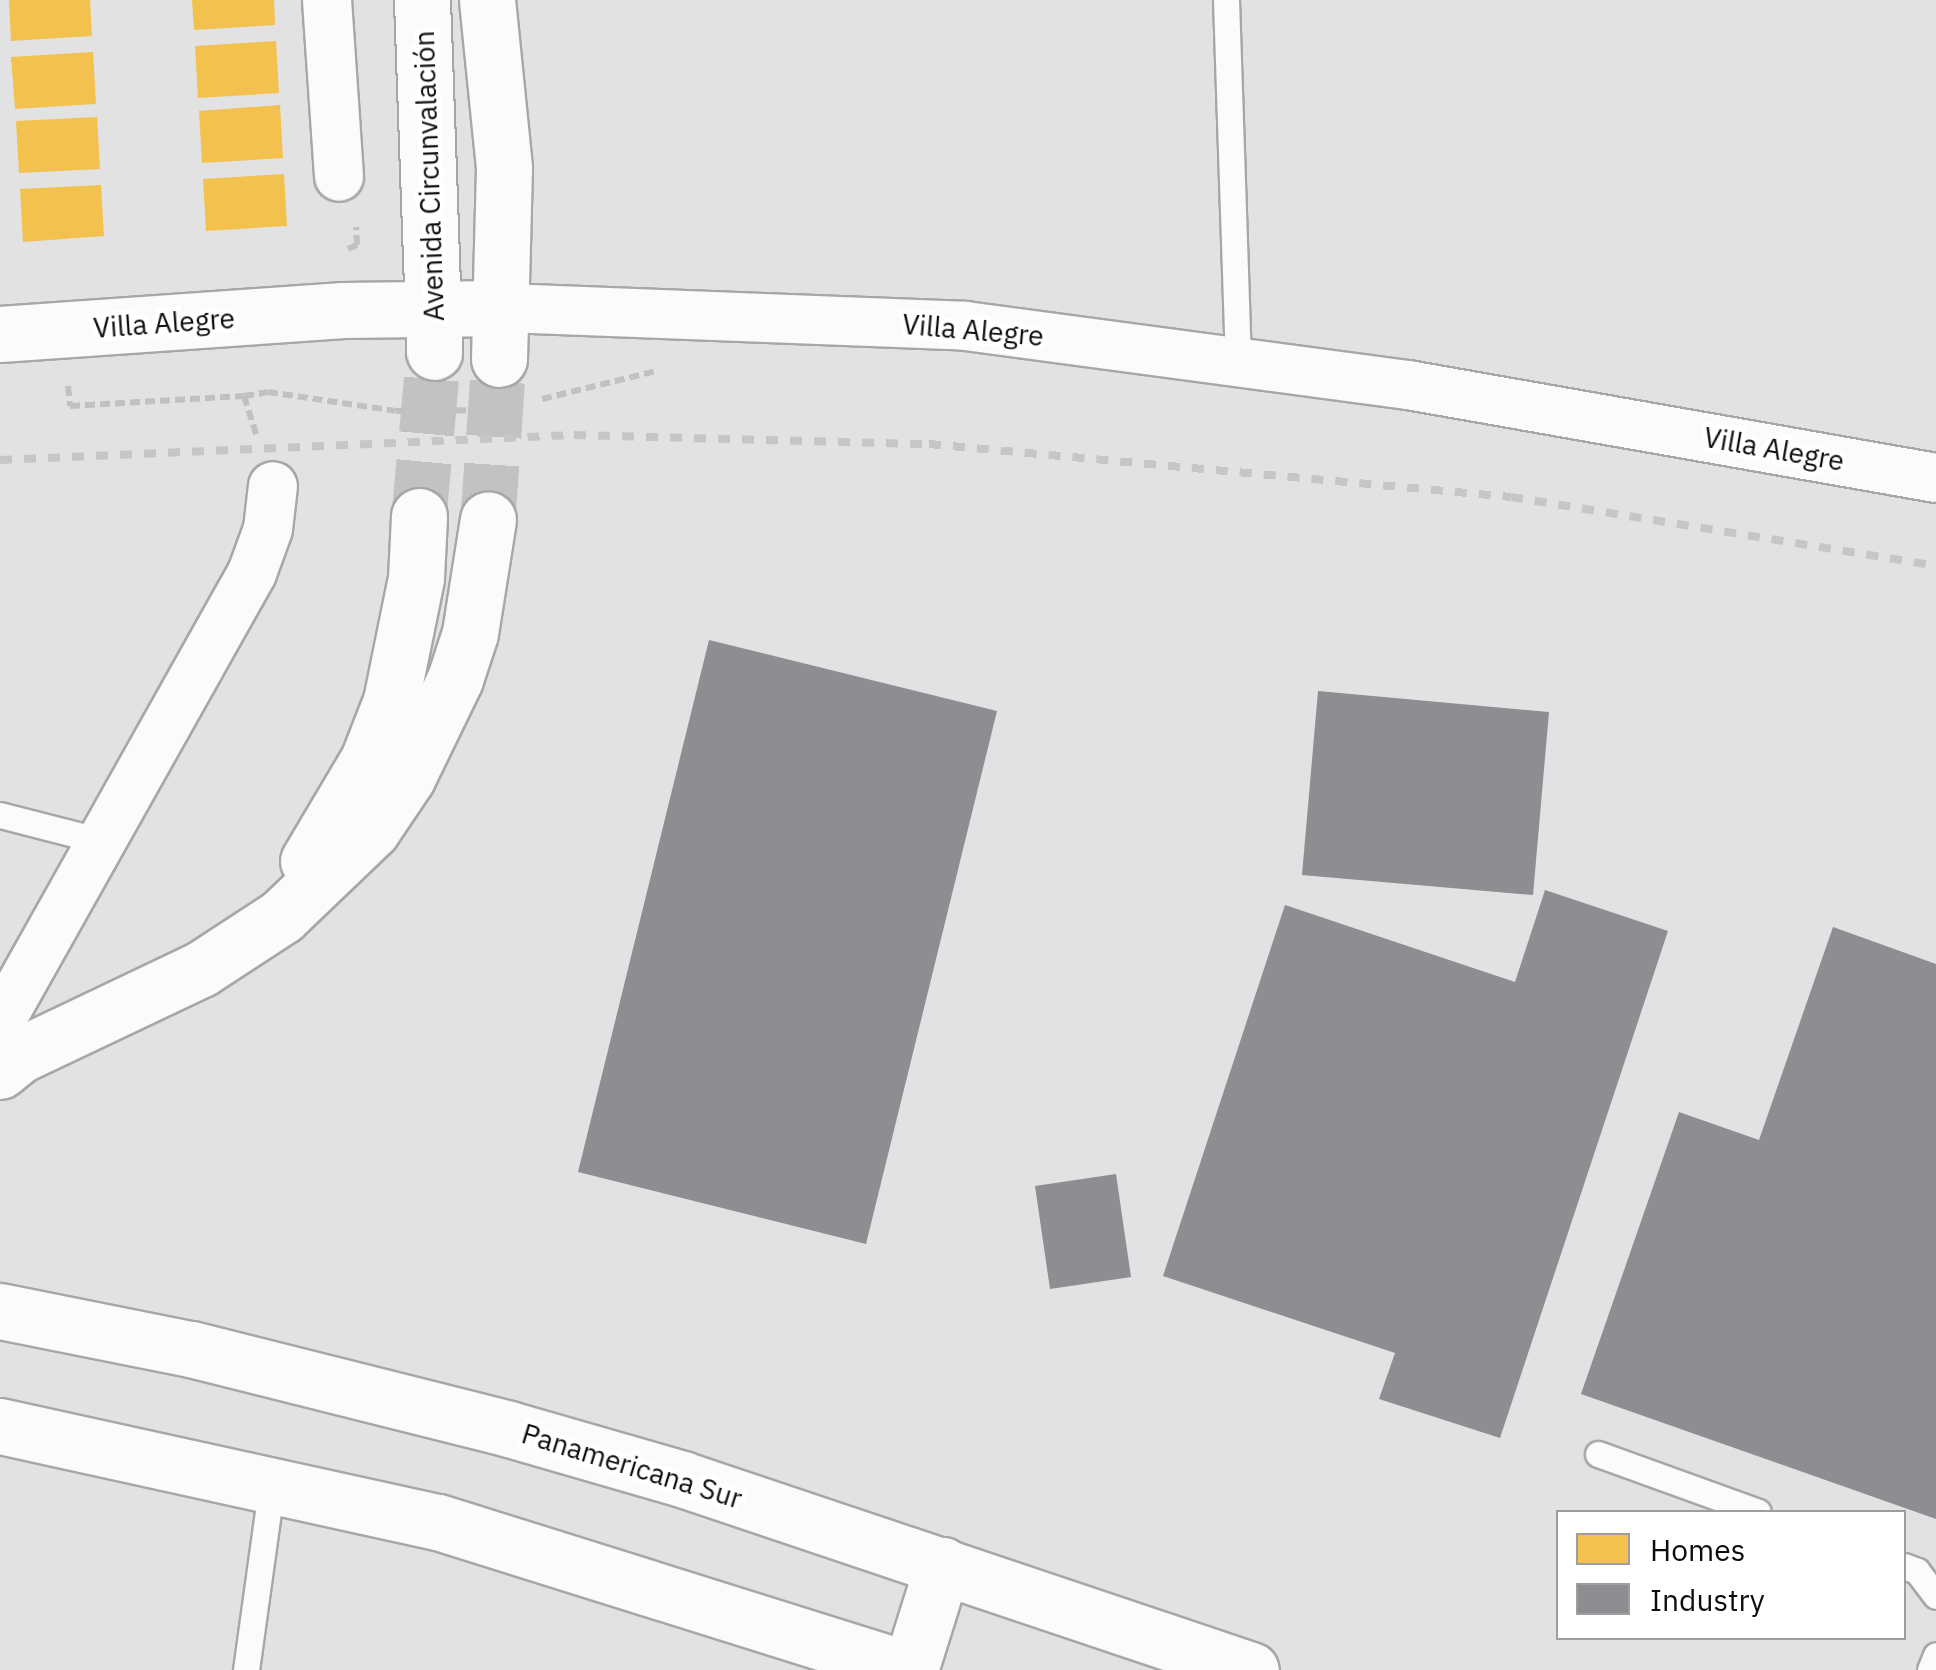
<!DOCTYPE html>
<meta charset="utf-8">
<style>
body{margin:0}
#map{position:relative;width:1936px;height:1670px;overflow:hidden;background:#e2e2e3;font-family:"IBM Plex Sans",sans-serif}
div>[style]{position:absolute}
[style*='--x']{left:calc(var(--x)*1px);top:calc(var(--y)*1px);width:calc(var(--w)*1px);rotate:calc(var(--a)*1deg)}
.homes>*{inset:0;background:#f2c14e}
.industry>*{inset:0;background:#8d8d92}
.secondary-tunnel>*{height:55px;margin-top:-27.5px;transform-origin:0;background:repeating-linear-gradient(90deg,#c2c2c3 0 55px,transparent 0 83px)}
.path>*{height:6px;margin-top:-3px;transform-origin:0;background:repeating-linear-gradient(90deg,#c2c1c2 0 10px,transparent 0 15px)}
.roads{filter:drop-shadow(2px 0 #a7a7a8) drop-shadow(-2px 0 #a7a7a8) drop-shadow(0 2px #a7a7a8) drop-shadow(0 -2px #a7a7a8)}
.service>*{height:25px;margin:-12.5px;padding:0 12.5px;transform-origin:12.5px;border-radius:12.5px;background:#fbfbfb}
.minor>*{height:48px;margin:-24px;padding:0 24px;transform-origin:24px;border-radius:24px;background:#fbfbfb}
.secondary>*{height:55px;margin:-27.5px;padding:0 27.5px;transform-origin:27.5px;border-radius:27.5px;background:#fbfbfb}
.primary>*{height:55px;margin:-27.5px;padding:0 27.5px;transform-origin:27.5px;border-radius:27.5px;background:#fbfbfb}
.rail>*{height:8px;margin-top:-4px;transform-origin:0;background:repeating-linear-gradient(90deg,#c6c6c6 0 12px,transparent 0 24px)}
.path-bridge>*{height:6px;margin-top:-3px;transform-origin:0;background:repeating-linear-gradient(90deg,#c2c1c2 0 10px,transparent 0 15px)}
span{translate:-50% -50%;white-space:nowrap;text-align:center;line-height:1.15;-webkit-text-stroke:10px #fff;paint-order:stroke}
.street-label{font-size:28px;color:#0d0d0e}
.legend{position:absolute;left:1556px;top:1510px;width:350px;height:130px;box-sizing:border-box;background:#fff;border:2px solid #9e9e9f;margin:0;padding:12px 18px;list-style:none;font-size:30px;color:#0d0d0e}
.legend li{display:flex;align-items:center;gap:20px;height:50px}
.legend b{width:50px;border:2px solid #9e9e9f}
</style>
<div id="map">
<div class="homes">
<i style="clip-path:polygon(9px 0,90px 0,92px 36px,11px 41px)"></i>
<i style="clip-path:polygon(192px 0,274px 0,275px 25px,194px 30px)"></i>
<i style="clip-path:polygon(276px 41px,279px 93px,198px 98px,195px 46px)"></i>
<i style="clip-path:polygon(93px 52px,96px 104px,15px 109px,11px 57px)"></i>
<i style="clip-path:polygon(280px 105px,283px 158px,202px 163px,199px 111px)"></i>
<i style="clip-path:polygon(97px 117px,100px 169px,19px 173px,16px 121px)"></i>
<i style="clip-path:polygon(284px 174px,287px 226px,206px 231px,203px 179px)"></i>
<i style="clip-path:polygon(101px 185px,104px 236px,23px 242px,20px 189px)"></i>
</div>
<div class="industry">
<i style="clip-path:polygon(709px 640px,997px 711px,866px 1244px,578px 1172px)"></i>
<i style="clip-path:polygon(1318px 691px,1549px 712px,1533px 895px,1302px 875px)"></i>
<i style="clip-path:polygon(1545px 890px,1668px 931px,1500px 1438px,1379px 1399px,1395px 1353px,1163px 1276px,1285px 905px,1515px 982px)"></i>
<i style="clip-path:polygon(1833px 927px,1936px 964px,1936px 1519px,1581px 1394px,1679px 1112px,1759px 1140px)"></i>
<i style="clip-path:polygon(1116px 1174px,1131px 1277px,1050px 1289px,1035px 1186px)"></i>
</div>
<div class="secondary-tunnel">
<i style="--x:419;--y:516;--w:165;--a:-84.8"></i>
<i style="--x:488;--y:519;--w:160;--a:-86.1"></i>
</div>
<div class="path">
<i style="--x:348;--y:249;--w:10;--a:-24"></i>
<i style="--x:357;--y:245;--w:18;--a:-93"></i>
<i style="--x:68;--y:386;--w:20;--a:84"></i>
<i style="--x:70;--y:406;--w:174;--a:-3.3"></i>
<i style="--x:244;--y:396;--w:43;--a:72.4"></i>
<i style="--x:244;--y:396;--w:24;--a:-9"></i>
<i style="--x:268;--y:392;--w:129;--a:8.4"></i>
<i style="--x:542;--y:399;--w:117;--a:-13.8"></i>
</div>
<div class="roads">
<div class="service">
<i style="--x:1226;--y:0;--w:362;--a:88.1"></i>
<i style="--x:0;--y:815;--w:104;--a:14.4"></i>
<i style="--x:1598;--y:1454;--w:170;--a:19.9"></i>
<i style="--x:1904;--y:1566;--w:14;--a:21"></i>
<i style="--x:1917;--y:1571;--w:31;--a:53"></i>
<i style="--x:246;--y:1670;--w:190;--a:-82.1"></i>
<i style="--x:1930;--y:1670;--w:16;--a:-68"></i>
</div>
<div class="minor">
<i style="--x:327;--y:0;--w:177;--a:86.1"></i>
<i style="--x:504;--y:308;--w:461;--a:2.2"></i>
<i style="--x:965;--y:326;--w:447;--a:7.6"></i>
<i style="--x:1408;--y:385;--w:536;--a:9.99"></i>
<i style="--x:0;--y:1022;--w:515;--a:-60.7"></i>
<i style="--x:252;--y:573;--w:47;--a:-70"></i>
<i style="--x:268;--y:529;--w:43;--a:-83.4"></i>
</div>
<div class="secondary">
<i style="--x:422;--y:0;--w:352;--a:88"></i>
<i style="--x:487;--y:0;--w:169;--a:84.2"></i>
<i style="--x:504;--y:168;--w:191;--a:91.5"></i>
<i style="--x:0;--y:334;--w:344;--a:-4"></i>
<i style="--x:343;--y:310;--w:161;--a:-0.7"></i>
<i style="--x:308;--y:861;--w:117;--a:-59.3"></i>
<i style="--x:368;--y:760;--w:63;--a:-68.7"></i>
<i style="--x:391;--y:701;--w:126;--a:-78.5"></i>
<i style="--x:416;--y:578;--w:62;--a:-87.2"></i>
<i style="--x:0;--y:1071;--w:26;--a:-39"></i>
<i style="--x:20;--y:1055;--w:200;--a:-25.4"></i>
<i style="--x:201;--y:969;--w:97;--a:-33.2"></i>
<i style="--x:282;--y:916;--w:124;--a:-43.7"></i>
<i style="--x:372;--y:830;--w:63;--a:-56.1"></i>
<i style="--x:407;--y:778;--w:110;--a:-64.1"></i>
<i style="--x:455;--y:679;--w:48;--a:-71.9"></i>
<i style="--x:470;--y:633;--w:115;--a:-81"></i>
</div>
<div class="primary">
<i style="--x:0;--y:1311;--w:195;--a:11.3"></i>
<i style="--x:191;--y:1349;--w:328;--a:14.1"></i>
<i style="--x:509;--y:1429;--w:180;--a:16.1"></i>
<i style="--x:682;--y:1479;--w:600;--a:18.56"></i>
<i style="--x:0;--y:1426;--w:448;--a:12.4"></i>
<i style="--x:438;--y:1522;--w:494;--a:17.4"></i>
<i style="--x:910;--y:1670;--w:110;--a:-72.6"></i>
</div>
</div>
<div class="rail">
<i style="--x:0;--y:460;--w:575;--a:-2.49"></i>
<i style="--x:574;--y:435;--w:355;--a:1.5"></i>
<i style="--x:929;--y:444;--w:584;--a:5.2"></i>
<i style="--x:1511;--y:497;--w:431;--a:9.2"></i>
</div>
<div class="path-bridge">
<i style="--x:396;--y:411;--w:101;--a:-0.6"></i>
</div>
<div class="street-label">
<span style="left:429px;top:176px;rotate:-92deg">Avenida Circunvalación</span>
<span style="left:164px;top:323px;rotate:-4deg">Villa Alegre</span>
<span style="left:973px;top:330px;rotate:5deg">Villa Alegre</span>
<span style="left:1774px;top:449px;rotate:10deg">Villa Alegre</span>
<span style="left:632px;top:1466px;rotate:17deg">Panamericana Sur</span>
</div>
<ul class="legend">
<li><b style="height:28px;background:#f2c14e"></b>Homes</li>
<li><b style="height:28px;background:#8d8d92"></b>Industry</li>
</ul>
</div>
